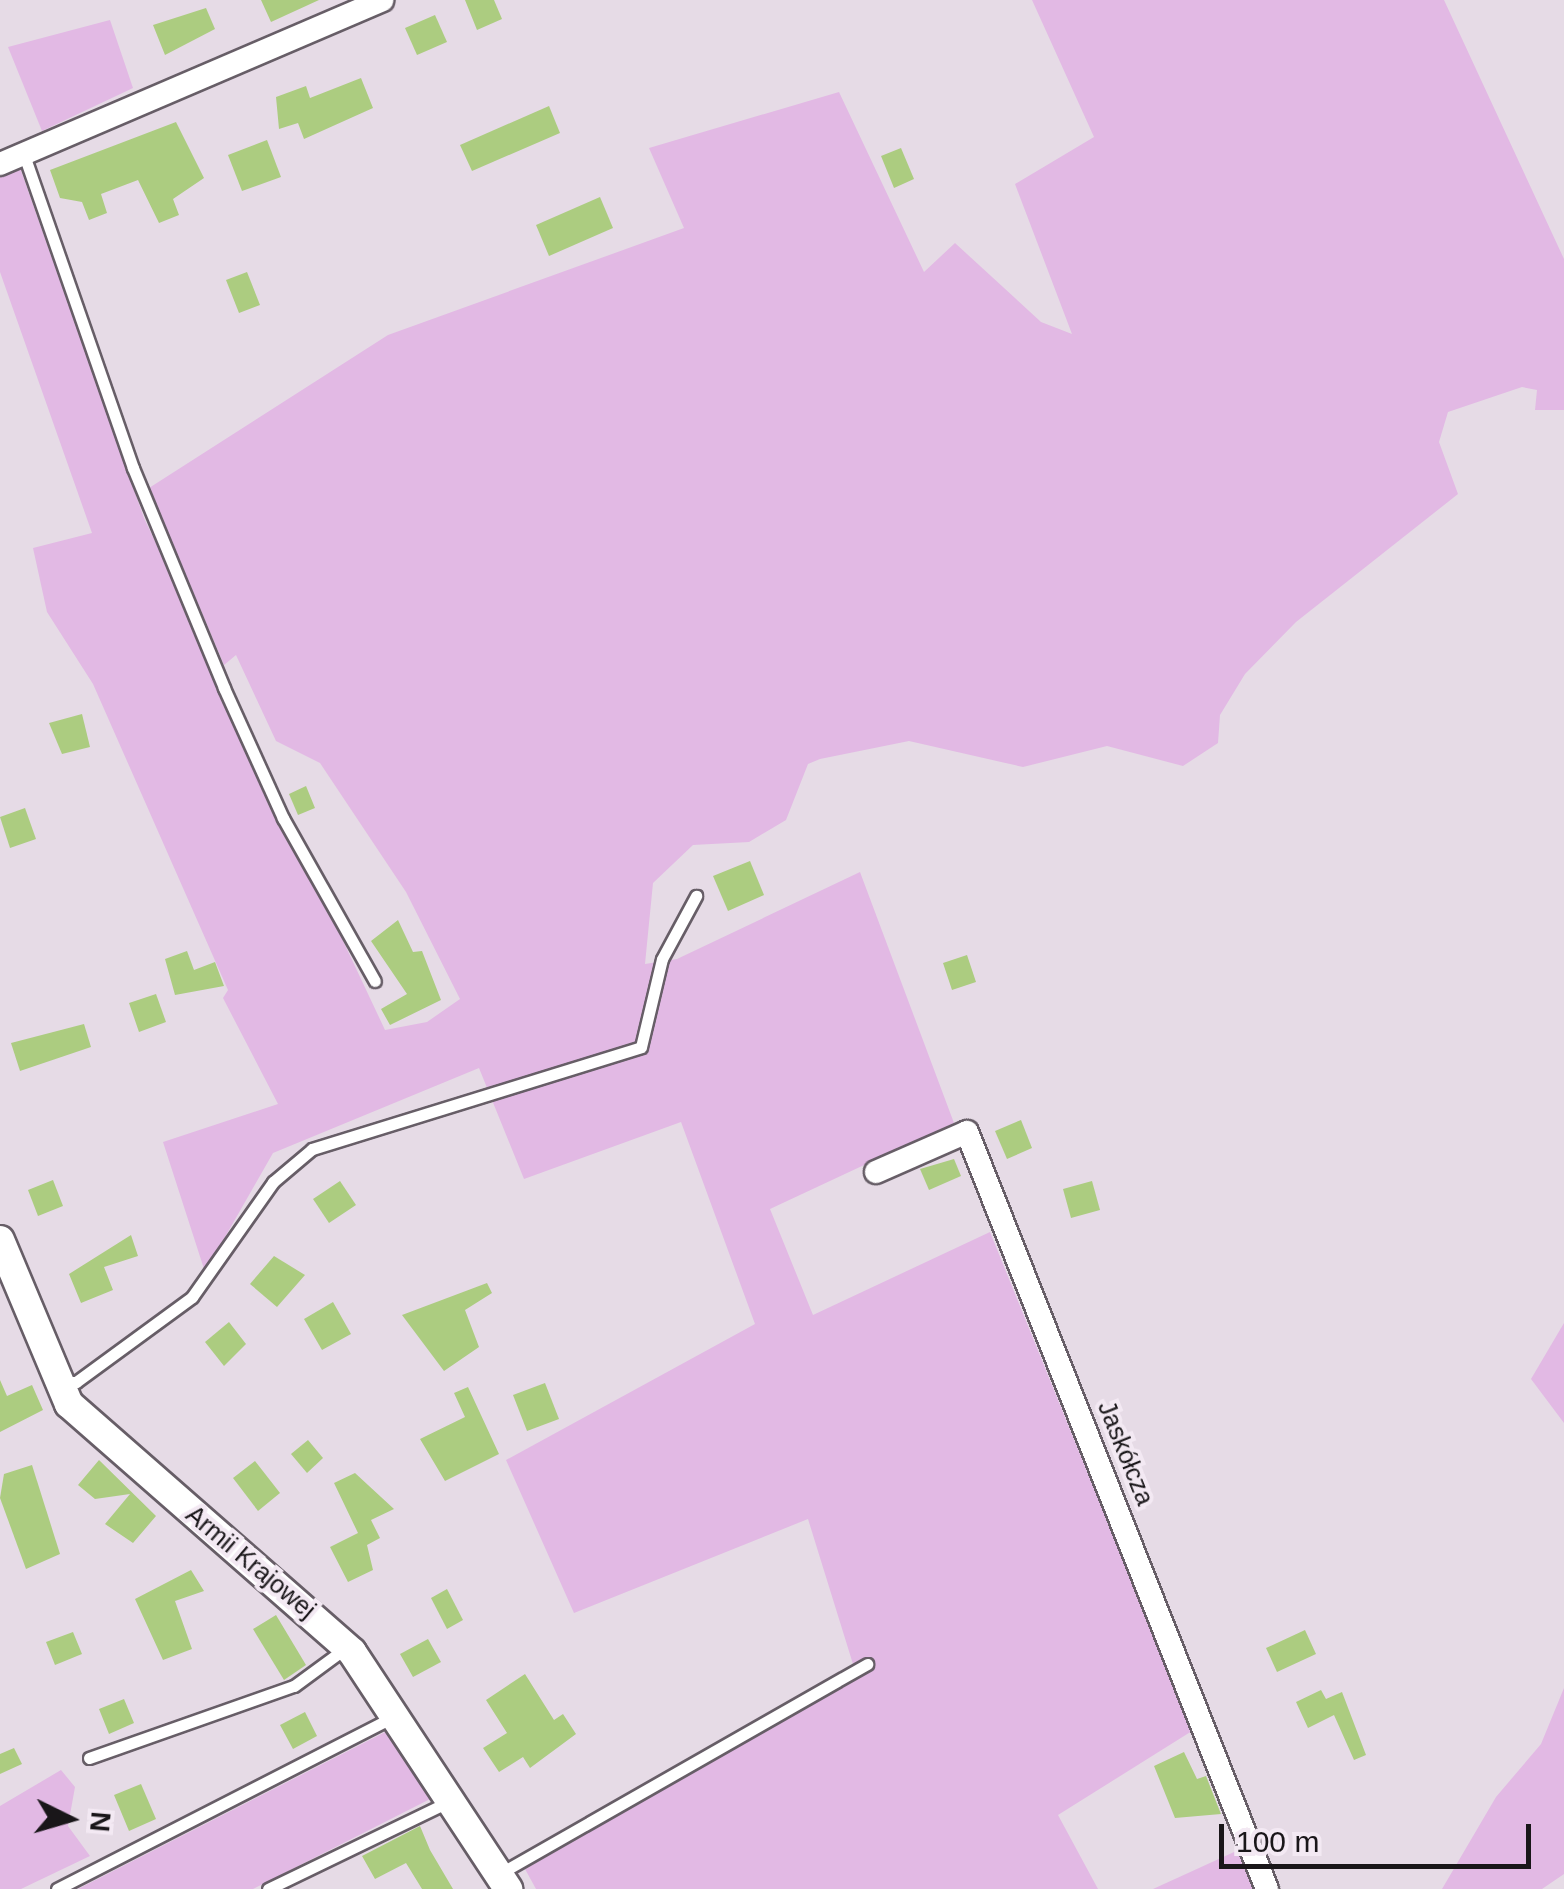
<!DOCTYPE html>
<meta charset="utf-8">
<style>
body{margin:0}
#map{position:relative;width:1564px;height:1889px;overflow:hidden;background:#e6dbe6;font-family:Arial,sans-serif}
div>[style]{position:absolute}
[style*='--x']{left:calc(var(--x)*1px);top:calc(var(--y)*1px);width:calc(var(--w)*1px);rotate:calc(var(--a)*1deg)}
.green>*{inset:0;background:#e2b9e4}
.building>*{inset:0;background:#accc80}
.roads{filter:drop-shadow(2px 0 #675e67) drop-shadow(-2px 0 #675e67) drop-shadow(0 2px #675e67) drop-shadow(0 -2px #675e67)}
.service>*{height:11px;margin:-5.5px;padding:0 5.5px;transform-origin:5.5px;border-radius:5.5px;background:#fff}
.minor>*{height:22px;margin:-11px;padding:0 11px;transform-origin:11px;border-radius:11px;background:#fff}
.tertiary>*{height:28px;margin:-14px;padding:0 14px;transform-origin:14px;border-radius:14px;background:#fff}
span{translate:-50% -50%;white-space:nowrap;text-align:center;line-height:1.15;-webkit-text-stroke:8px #f3e9f3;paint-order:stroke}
.street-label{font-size:25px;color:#191619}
.north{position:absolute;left:20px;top:1769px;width:100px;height:100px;-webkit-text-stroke:8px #f3e9f3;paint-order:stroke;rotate:95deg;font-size:28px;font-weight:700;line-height:40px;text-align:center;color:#191619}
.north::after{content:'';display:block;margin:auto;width:35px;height:45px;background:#191619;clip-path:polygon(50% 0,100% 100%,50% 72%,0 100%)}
.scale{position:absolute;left:1219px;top:1824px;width:312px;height:45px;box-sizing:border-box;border:5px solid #191619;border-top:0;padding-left:12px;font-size:30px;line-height:35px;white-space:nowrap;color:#191619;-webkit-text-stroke:8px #f3e9f3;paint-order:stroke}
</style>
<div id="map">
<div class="green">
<i style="clip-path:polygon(1032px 0,1444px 0,1564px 259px,1564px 410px,1535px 410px,1537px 390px,1522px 387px,1448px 412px,1439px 442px,1458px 494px,1296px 622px,1245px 674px,1220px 715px,1218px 743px,1183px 766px,1107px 746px,1023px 767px,909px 741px,820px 759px,808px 764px,786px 820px,749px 842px,693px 845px,653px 883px,645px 964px,677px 959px,860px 872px,954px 1123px,770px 1209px,813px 1315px,990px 1232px,1192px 1731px,1058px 1815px,1098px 1889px,536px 1889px,525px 1869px,857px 1677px,808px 1519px,574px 1613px,506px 1460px,755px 1324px,681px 1122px,524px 1179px,479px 1068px,273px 1153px,205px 1272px,163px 1142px,278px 1104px,223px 998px,228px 990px,93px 684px,47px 612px,33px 548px,92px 533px,0 272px,0 173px,19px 165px,144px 518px,385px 1030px,427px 1022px,460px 999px,406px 892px,320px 763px,276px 741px,236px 655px,224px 665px,149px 488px,388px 335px,684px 228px,649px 148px,839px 92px,924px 272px,955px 243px,1041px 322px,1072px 334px,1015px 184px,1094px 137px)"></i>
<i style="clip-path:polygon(110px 20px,133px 88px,42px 131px,8px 47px)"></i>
<i style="clip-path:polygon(1564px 1323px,1564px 1423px,1531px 1379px)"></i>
<i style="clip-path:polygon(1564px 1688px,1564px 1874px,1542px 1889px,1442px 1889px,1496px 1797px,1541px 1744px)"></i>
<i style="clip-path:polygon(395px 1727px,434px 1797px,253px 1889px,78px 1889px)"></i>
<i style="clip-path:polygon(61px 1770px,75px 1787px,68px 1826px,90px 1856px,21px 1889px,0 1889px,0 1806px)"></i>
<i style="clip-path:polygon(1245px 1847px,1260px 1889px,1153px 1889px)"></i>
</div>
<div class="building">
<i style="clip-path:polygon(261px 0,319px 0,271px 22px)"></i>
<i style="clip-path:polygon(465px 0,494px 0,502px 19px,477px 30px)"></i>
<i style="clip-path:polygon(206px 8px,215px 29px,165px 55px,153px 25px)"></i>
<i style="clip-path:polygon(435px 15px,447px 42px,417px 55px,405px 28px)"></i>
<i style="clip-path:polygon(361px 78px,373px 108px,304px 139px,298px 123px,279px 129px,276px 97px,306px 86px,310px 98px)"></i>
<i style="clip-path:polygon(549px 106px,560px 133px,472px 171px,460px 145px)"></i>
<i style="clip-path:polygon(176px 122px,204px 178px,173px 199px,179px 215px,159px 223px,138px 180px,101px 194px,107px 213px,89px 220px,82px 202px,60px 198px,50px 170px)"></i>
<i style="clip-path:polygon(267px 140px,281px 177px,242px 191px,228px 155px)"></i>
<i style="clip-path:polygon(901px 148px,914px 179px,894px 188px,881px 156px)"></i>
<i style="clip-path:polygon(600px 197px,613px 228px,549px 256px,536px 225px)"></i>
<i style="clip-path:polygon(247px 272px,260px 305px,239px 313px,226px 280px)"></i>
<i style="clip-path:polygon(82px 714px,90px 747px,62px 754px,49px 723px)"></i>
<i style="clip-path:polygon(306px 786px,315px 808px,298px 815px,289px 794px)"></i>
<i style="clip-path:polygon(25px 808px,36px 839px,10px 848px,0 817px)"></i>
<i style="clip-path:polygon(750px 861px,764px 895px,728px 911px,713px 876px)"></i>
<i style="clip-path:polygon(398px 920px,413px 952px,422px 951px,441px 1000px,390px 1025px,381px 1009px,407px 994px,371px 941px)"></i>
<i style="clip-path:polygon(187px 951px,194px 970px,215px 962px,224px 986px,175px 995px,165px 959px)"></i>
<i style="clip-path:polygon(967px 955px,976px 982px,952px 990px,943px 963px)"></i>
<i style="clip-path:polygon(156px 994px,166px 1022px,139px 1032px,129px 1003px)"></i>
<i style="clip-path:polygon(84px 1024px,91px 1047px,20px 1071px,11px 1043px)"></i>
<i style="clip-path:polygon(1021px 1120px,1032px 1148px,1007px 1159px,995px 1131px)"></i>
<i style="clip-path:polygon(954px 1159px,961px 1176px,929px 1190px,920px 1169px)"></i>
<i style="clip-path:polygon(53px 1180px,63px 1206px,38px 1216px,28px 1190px)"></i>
<i style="clip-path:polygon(340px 1181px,356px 1205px,329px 1223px,313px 1199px)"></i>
<i style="clip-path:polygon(1092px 1181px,1100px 1210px,1071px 1218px,1063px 1189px)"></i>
<i style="clip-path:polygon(131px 1235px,138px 1256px,104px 1267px,113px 1290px,81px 1303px,69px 1274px)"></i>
<i style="clip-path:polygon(274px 1256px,305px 1275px,277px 1307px,250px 1284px)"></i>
<i style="clip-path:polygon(487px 1283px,492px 1293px,465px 1310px,479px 1347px,444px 1371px,402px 1315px)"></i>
<i style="clip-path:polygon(333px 1302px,351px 1334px,322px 1350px,304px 1319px)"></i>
<i style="clip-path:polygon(229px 1322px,246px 1344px,224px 1366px,205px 1342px)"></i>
<i style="clip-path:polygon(0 1380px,7px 1396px,32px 1385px,43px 1410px,0 1432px)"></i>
<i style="clip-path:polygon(545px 1383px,559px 1419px,527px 1431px,513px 1395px)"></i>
<i style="clip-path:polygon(468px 1387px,499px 1454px,445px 1481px,420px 1439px,465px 1417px,454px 1393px)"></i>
<i style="clip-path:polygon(308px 1440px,323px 1458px,307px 1473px,291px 1454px)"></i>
<i style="clip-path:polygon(99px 1460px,156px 1516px,133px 1543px,105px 1524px,130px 1494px,95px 1499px,78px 1485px)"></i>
<i style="clip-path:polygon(255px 1461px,280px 1493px,258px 1511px,233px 1478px)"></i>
<i style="clip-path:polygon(32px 1465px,60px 1554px,26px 1569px,0 1498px,4px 1474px)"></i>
<i style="clip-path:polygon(355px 1473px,394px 1509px,371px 1520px,380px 1538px,367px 1545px,373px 1570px,348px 1582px,330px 1547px,358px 1533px,334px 1483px)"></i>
<i style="clip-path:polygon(191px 1570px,204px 1591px,175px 1601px,192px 1649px,163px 1660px,135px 1599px)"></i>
<i style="clip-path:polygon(447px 1589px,463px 1620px,447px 1629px,431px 1598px)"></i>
<i style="clip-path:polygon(276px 1615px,306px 1665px,284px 1680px,253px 1629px)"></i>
<i style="clip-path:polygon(1305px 1630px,1316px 1654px,1277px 1672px,1266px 1648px)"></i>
<i style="clip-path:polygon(73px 1632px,82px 1654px,55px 1665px,46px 1642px)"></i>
<i style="clip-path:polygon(428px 1639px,441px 1662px,413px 1677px,400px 1654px)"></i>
<i style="clip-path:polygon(525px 1674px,554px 1720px,563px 1714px,576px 1734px,530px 1768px,523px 1757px,499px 1772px,483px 1748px,507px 1733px,486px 1700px)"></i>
<i style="clip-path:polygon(1321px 1690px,1326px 1699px,1342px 1692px,1366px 1755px,1354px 1760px,1334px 1715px,1308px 1728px,1296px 1702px)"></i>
<i style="clip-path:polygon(124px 1699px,134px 1723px,109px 1734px,99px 1709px)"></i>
<i style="clip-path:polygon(305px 1712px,317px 1736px,293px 1749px,280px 1725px)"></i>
<i style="clip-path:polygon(14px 1748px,22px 1764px,0 1774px,0 1754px)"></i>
<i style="clip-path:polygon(1184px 1752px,1197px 1779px,1206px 1776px,1221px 1814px,1175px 1818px,1154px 1766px)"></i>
<i style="clip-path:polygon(141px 1784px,156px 1819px,129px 1831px,114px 1795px)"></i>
<i style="clip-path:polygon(420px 1826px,430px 1850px,453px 1889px,422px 1889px,406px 1863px,375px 1879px,362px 1856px)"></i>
</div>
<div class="roads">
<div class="service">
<i style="--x:24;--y:155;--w:331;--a:70.8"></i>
<i style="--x:133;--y:468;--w:238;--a:67.5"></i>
<i style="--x:224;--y:688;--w:143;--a:65.6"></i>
<i style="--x:283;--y:818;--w:187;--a:60.6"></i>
<i style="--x:62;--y:1382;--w:14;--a:0"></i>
<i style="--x:76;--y:1382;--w:144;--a:-36.2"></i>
<i style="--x:192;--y:1297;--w:141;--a:-54.8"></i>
<i style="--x:273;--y:1182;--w:51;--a:-40.2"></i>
<i style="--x:312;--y:1149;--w:344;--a:-17.2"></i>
<i style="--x:641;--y:1047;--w:90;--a:-76.6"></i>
<i style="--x:662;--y:959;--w:72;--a:-61.6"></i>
<i style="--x:89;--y:1758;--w:217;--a:-19.4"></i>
<i style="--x:294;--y:1686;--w:66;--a:-36.3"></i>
<i style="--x:499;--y:1874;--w:424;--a:-29.7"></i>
<i style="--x:57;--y:1889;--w:380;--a:-27.1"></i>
<i style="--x:268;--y:1889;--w:202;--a:-25.8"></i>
</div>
<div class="minor">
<i style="--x:0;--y:164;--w:416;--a:-23.2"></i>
<i style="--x:876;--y:1172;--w:99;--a:-23.7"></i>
<i style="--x:967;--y:1132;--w:814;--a:68.38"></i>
</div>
<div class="tertiary">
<i style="--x:0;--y:1240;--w:178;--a:67.2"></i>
<i style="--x:69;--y:1404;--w:376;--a:41.2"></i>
<i style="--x:352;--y:1652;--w:284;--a:56.6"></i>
</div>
</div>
<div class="street-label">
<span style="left:1126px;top:1453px;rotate:68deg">Jaskółcza</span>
<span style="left:251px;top:1562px;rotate:40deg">Armii Krajowej</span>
</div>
<div class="north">N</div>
<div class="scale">100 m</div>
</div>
